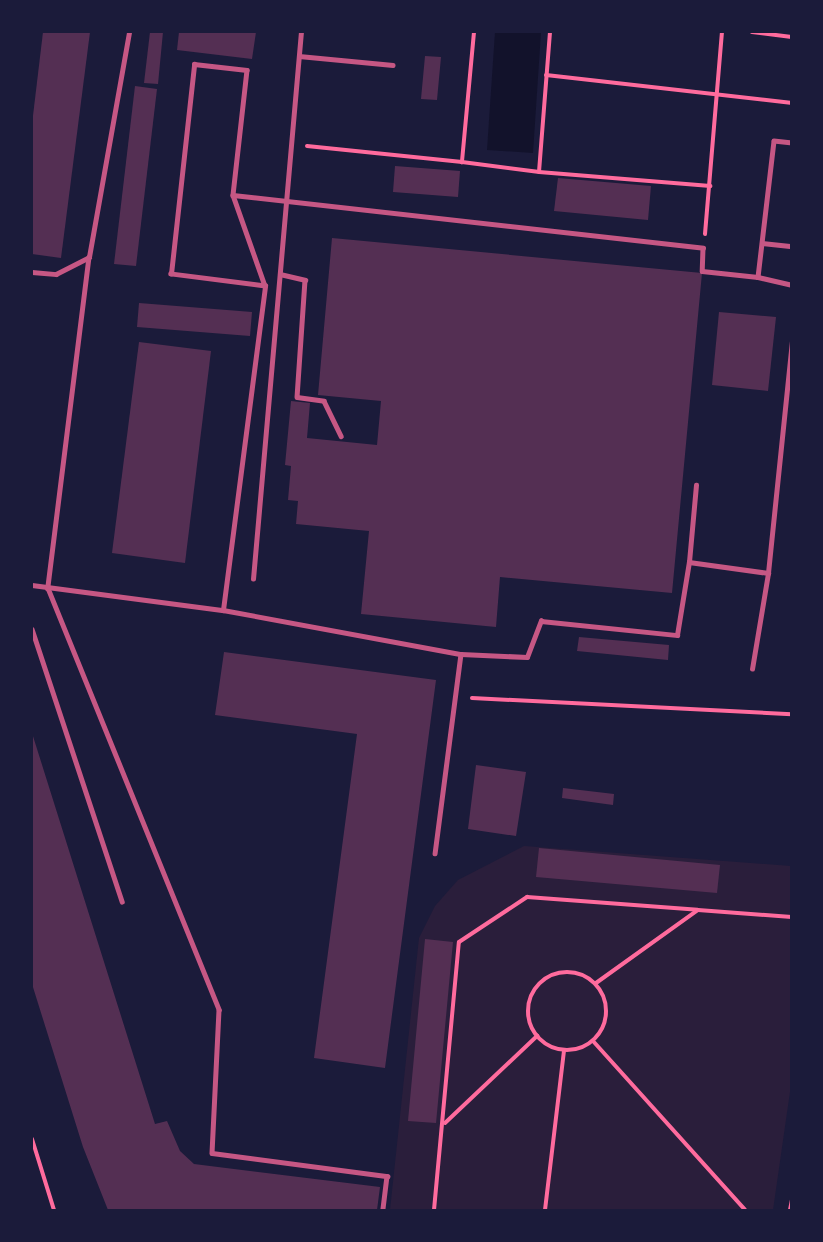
<!DOCTYPE html>
<style>
body{margin:0}
#map{position:relative;width:823px;height:1242px;overflow:hidden;background:#1b1b3a;font-family:Raleway,sans-serif}
div>[style]{position:absolute}
[style*='--x']{left:calc(var(--x)*1px);top:calc(var(--y)*1px);width:calc(var(--w)*1px);rotate:calc(var(--a)*1deg)}
.green>*{inset:0;background:#2a1e3b}
.water>*{inset:0;background:#12122b}
.building>*{inset:0;background:#542f53}
.path>*{height:4px;margin:-2px;padding:0 2px;transform-origin:2px;border-radius:2px;background:#ff6b9d}
.path>.ring{margin:-2px;padding:0;box-sizing:content-box;background:none;border:4px solid #ff6b9d;border-radius:50%}
.service>*{height:4.5px;margin:-2.25px;padding:0 2.25px;transform-origin:2.25px;border-radius:2.25px;background:#c65784}
span{translate:-50% -50%;white-space:nowrap;text-align:center;line-height:1.15;-webkit-text-stroke:4.5px #1b1b3a;paint-order:stroke}
.frame{position:absolute;inset:0;border:33px solid #1b1b3a;pointer-events:none}
</style>
<div id="map">
<div class="green">
<i style="clip-path:polygon(524px 846px,791px 866px,792px 1078px,773px 1210px,390px 1210px,419px 938px,435px 906px,458px 880px)"></i>
</div>
<div class="water">
<i style="clip-path:polygon(495px 32px,541px 32px,533px 153px,487px 150px)"></i>
</div>
<div class="building">
<i style="clip-path:polygon(43px 32px,90px 32px,61px 258px,32px 254px,32px 124px)"></i>
<i style="clip-path:polygon(150px 32px,163px 32px,158px 84px,144px 83px)"></i>
<i style="clip-path:polygon(179px 32px,256px 32px,252px 59px,177px 50px)"></i>
<i style="clip-path:polygon(425px 56px,441px 57px,437px 100px,421px 99px)"></i>
<i style="clip-path:polygon(135px 86px,157px 89px,136px 266px,114px 264px)"></i>
<i style="clip-path:polygon(395px 166px,460px 171px,458px 197px,393px 192px)"></i>
<i style="clip-path:polygon(558px 178px,651px 186px,648px 220px,554px 211px)"></i>
<i style="clip-path:polygon(332px 238px,702px 273px,672px 593px,500px 577px,496px 627px,361px 614px,369px 531px,296px 524px,298px 501px,288px 500px,291px 466px,285px 465px,291px 401px,310px 403px,307px 438px,377px 445px,381px 401px,318px 395px)"></i>
<i style="clip-path:polygon(139px 303px,252px 312px,250px 336px,137px 327px)"></i>
<i style="clip-path:polygon(719px 312px,776px 317px,768px 391px,712px 385px)"></i>
<i style="clip-path:polygon(139px 342px,211px 351px,185px 563px,112px 553px)"></i>
<i style="clip-path:polygon(579px 637px,669px 645px,668px 660px,577px 651px)"></i>
<i style="clip-path:polygon(224px 652px,436px 680px,385px 1068px,314px 1058px,357px 734px,215px 715px)"></i>
<i style="clip-path:polygon(32px 733px,155px 1124px,167px 1121px,180px 1151px,194px 1164px,380px 1187px,377px 1210px,108px 1210px,83px 1147px,32px 984px)"></i>
<i style="clip-path:polygon(476px 765px,526px 772px,516px 836px,468px 829px)"></i>
<i style="clip-path:polygon(563px 788px,614px 794px,613px 805px,562px 798px)"></i>
<i style="clip-path:polygon(539px 848px,720px 865px,717px 893px,536px 877px)"></i>
<i style="clip-path:polygon(425px 939px,453px 942px,436px 1123px,408px 1121px)"></i>
</div>
<div class="path">
<i style="--x:474;--y:32;--w:131;--a:95.3"></i>
<i style="--x:462;--y:162;--w:78;--a:7.4"></i>
<i style="--x:550;--y:32;--w:140;--a:94.5"></i>
<i style="--x:539;--y:172;--w:172;--a:4.7"></i>
<i style="--x:752;--y:32;--w:40;--a:7.1"></i>
<i style="--x:546;--y:75;--w:248;--a:6.5"></i>
<i style="--x:307;--y:146;--w:156;--a:5.9"></i>
<i style="--x:705;--y:234;--w:203;--a:-85.2"></i>
<i style="--x:472;--y:698;--w:320;--a:2.9"></i>
<i class="ring" style="left:528px;top:972px;width:74px;height:74px"></i>
<i style="--x:596;--y:983;--w:125;--a:-35.6"></i>
<i style="--x:698;--y:910;--w:94;--a:4.3"></i>
<i style="--x:593;--y:1041;--w:227;--a:48"></i>
<i style="--x:445;--y:1123;--w:127;--a:-43.4"></i>
<i style="--x:32;--y:1139;--w:74;--a:72.8"></i>
<i style="--x:434;--y:1210;--w:269;--a:-84.7"></i>
<i style="--x:459;--y:942;--w:82;--a:-33.5"></i>
<i style="--x:527;--y:897;--w:171;--a:4.3"></i>
<i style="--x:545;--y:1210;--w:161;--a:-83.2"></i>
<i style="--x:790;--y:1210;--w:10;--a:-79"></i>
</div>
<div class="service">
<i style="--x:299;--y:56;--w:94;--a:5.5"></i>
<i style="--x:792;--y:143;--w:18;--a:-174"></i>
<i style="--x:774;--y:141;--w:137;--a:96.7"></i>
<i style="--x:758;--y:277;--w:35;--a:13"></i>
<i style="--x:233;--y:195;--w:96;--a:70.6"></i>
<i style="--x:762;--y:243;--w:30;--a:6"></i>
<i style="--x:89;--y:257;--w:334;--a:97.1"></i>
<i style="--x:48;--y:588;--w:455;--a:67.9"></i>
<i style="--x:219;--y:1010;--w:143;--a:92.8"></i>
<i style="--x:212;--y:1153;--w:177;--a:7.5"></i>
<i style="--x:387;--y:1176;--w:34;--a:97"></i>
<i style="--x:32;--y:272;--w:24;--a:5"></i>
<i style="--x:56;--y:274;--w:37;--a:-27"></i>
<i style="--x:89;--y:257;--w:229;--a:-79.9"></i>
<i style="--x:280;--y:274;--w:26;--a:13"></i>
<i style="--x:305;--y:280;--w:117;--a:93.9"></i>
<i style="--x:297;--y:397;--w:27;--a:8"></i>
<i style="--x:324;--y:401;--w:39;--a:64"></i>
<i style="--x:689;--y:562;--w:77;--a:-84.8"></i>
<i style="--x:253;--y:579;--w:549;--a:-84.99"></i>
<i style="--x:32;--y:585;--w:193;--a:7.5"></i>
<i style="--x:223;--y:610;--w:327;--a:-82.6"></i>
<i style="--x:265;--y:286;--w:95;--a:-172.7"></i>
<i style="--x:171;--y:274;--w:211;--a:-83.7"></i>
<i style="--x:194;--y:64;--w:53;--a:6.5"></i>
<i style="--x:247;--y:70;--w:126;--a:96.4"></i>
<i style="--x:233;--y:195;--w:473;--a:6.4"></i>
<i style="--x:703;--y:248;--w:23;--a:92"></i>
<i style="--x:702;--y:271;--w:56;--a:6.1"></i>
<i style="--x:223;--y:610;--w:242;--a:10.5"></i>
<i style="--x:461;--y:654;--w:201;--a:97.4"></i>
<i style="--x:32;--y:629;--w:287;--a:71.7"></i>
<i style="--x:461;--y:654;--w:66;--a:2.6"></i>
<i style="--x:527;--y:657;--w:39;--a:-69"></i>
<i style="--x:541;--y:621;--w:137;--a:5.9"></i>
<i style="--x:677;--y:635;--w:74;--a:-80.7"></i>
<i style="--x:689;--y:562;--w:80;--a:7.9"></i>
<i style="--x:752;--y:669;--w:97;--a:-80.5"></i>
<i style="--x:768;--y:573;--w:232;--a:-84.1"></i>
</div>
<div class="frame"></div>
</div>
